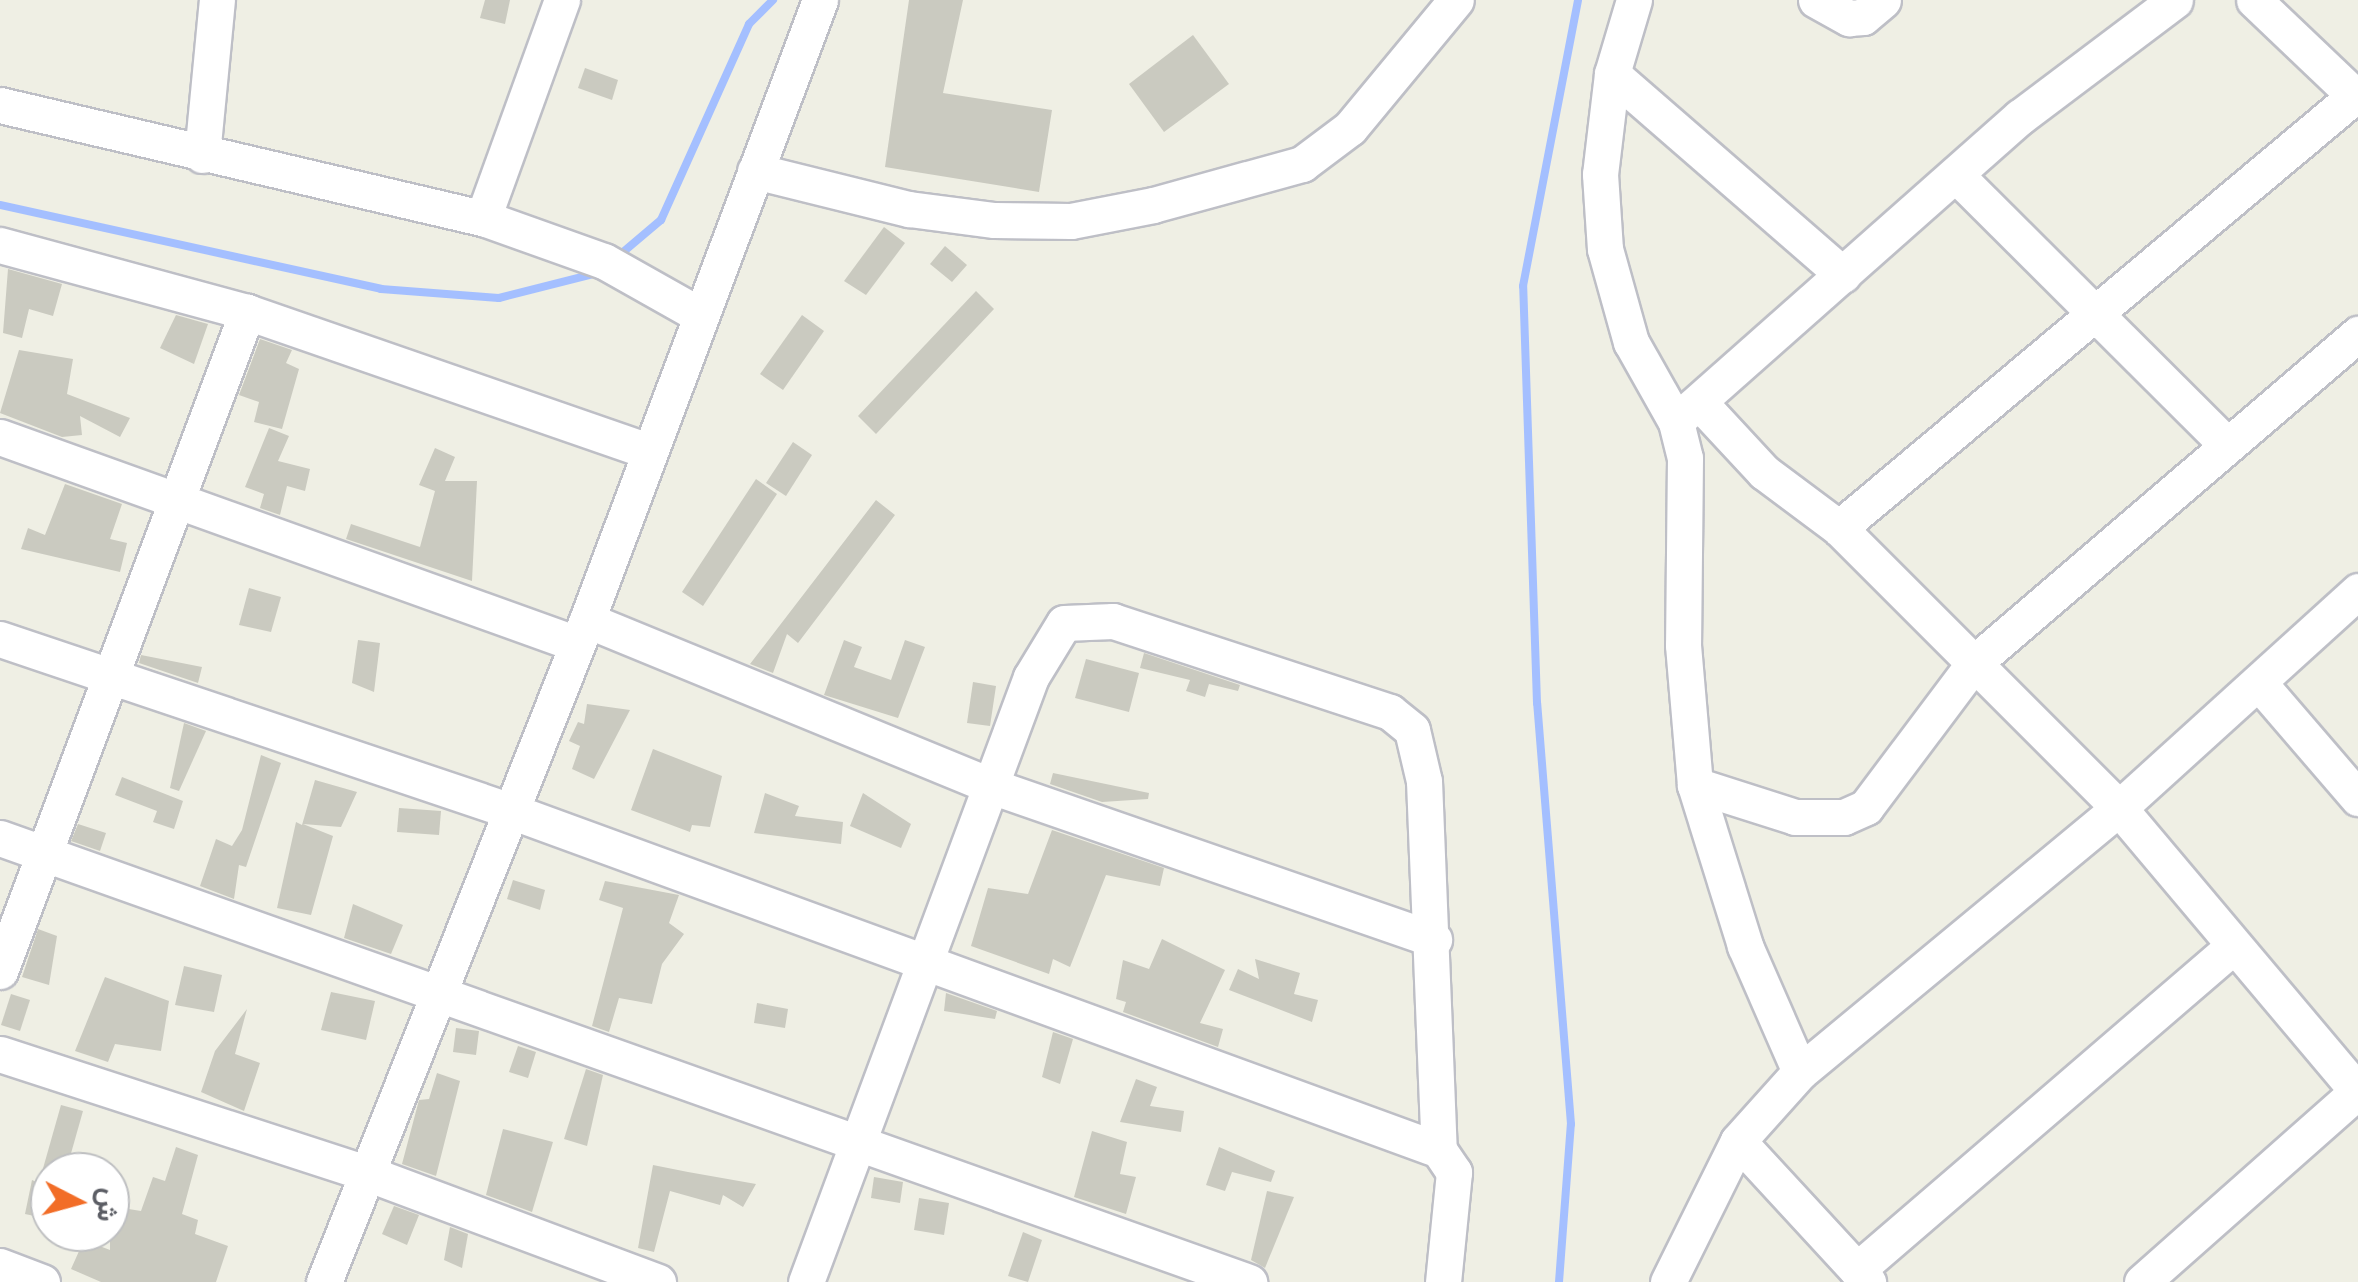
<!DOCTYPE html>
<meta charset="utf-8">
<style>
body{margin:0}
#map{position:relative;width:2358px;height:1282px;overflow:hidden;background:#efefe4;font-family:Karla,Vazirmatn,sans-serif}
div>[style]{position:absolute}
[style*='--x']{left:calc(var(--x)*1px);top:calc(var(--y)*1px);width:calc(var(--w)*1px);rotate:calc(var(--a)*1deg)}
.stream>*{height:8px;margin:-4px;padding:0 4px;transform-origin:4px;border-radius:4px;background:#a4bfff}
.building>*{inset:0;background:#cacac0}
.roads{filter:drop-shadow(2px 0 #bebfc6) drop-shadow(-2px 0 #bebfc6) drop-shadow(0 2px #bebfc6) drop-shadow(0 -2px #bebfc6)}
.minor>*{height:35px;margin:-17.5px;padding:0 17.5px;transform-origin:17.5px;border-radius:17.5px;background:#fff}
span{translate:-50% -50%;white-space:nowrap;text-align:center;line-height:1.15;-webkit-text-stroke:10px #fff;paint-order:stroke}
.north{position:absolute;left:30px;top:1152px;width:100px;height:100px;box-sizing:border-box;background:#fff;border:2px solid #bebfc1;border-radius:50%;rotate:96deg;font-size:28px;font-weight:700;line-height:40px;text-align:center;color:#5c5e65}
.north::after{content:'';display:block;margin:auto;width:35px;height:45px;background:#f26d27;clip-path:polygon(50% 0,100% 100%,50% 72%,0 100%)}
</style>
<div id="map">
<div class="stream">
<i style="--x:0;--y:205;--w:390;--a:12.4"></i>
<i style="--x:381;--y:289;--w:118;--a:4.4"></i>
<i style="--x:499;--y:298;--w:102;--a:-14.2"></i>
<i style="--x:616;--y:258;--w:59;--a:-40.2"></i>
<i style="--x:661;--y:220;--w:215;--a:-65.8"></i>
<i style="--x:749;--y:24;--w:34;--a:-45"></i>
<i style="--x:1559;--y:1282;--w:158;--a:-85.7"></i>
<i style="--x:1571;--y:1124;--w:422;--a:-94.6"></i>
<i style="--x:1537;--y:703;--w:417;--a:-91.9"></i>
<i style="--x:1523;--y:286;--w:291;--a:-79.1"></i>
</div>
<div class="building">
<i style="clip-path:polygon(485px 0,510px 0,505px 24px,480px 18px)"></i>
<i style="clip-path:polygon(909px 0,963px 0,943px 93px,1052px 110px,1039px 192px,885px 167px)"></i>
<i style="clip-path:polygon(1193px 35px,1229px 84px,1164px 132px,1129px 84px)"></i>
<i style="clip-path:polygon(585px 68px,618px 80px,612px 100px,578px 88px)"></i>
<i style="clip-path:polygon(884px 227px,905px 243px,866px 295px,844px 281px)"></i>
<i style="clip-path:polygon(945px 246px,967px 265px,952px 282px,930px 264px)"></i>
<i style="clip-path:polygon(8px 269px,62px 284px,53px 316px,29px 309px,22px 338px,3px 333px)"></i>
<i style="clip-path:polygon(976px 291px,994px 309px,876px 434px,858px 416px)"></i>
<i style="clip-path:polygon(176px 315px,208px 324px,194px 364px,160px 348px)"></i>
<i style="clip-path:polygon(802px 315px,824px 331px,783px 390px,760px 374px)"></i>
<i style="clip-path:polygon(260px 339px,292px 350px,286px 363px,299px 369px,282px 429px,254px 422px,259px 402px,239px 395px)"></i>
<i style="clip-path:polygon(19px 350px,73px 359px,67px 394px,130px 418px,120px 437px,80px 416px,82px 435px,62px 437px,0 413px)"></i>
<i style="clip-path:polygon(269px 428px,289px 436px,278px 461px,310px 469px,305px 491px,287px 486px,280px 515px,260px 508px,264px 494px,245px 487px)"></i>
<i style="clip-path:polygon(793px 442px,812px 455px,786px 496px,766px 483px)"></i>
<i style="clip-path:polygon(435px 448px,455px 457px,445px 481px,477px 481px,472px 581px,346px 539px,351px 524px,420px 547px,435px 491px,419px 485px)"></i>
<i style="clip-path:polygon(756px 479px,777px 494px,703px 606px,682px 592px)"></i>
<i style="clip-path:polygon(65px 484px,122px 504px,110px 539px,127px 543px,120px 572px,21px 549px,28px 528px,45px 535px)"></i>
<i style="clip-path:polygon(876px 500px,895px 515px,798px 643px,787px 634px,773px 673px,750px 664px)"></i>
<i style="clip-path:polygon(249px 588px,281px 597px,271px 632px,239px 625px)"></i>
<i style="clip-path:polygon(358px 640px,380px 643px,374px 692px,352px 683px)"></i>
<i style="clip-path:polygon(844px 640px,862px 647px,854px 667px,891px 680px,905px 640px,925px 647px,898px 718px,824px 695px)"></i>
<i style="clip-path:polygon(1144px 653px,1240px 685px,1238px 691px,1209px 684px,1205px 697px,1186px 691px,1190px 680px,1140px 668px)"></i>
<i style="clip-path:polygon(141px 655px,202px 667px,198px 683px,139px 663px)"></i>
<i style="clip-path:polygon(1086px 659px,1139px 673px,1129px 712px,1075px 698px)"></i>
<i style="clip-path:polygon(973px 682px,996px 686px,990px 726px,967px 723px)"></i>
<i style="clip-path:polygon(587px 704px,630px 710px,594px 779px,572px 769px,580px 746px,569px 741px,578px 722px,584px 724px)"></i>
<i style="clip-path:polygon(184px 723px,206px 731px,179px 791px,170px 788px)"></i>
<i style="clip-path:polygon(653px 749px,722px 776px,710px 827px,692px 825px,690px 832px,631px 810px)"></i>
<i style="clip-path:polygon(261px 755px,281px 763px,246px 867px,239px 865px,234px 899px,200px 886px,216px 839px,232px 846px,242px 830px)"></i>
<i style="clip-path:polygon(1053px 773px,1149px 793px,1148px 799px,1102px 802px,1050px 784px)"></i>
<i style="clip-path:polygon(122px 777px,183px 801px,174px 829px,153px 822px,157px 811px,115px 795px)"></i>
<i style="clip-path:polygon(315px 780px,357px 792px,341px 827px,303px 824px,333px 836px,311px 915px,277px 908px,296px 822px,302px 825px)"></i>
<i style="clip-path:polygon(765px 793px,799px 806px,795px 816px,843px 822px,841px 844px,754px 833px)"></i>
<i style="clip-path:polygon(863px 793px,911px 824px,901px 848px,850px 826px)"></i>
<i style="clip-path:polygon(399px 808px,441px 811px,439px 835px,397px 832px)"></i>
<i style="clip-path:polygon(78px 824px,106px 833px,100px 851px,71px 841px)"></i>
<i style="clip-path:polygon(1052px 830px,1164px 868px,1160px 886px,1106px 875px,1070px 967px,1053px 959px,1049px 974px,971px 946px,988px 888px,1028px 894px)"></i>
<i style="clip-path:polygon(513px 880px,545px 890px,540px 910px,507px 899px)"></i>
<i style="clip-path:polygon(605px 881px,679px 895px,669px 923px,684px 934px,662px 964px,652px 1004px,619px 998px,609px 1032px,592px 1026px,623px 908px,599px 900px)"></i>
<i style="clip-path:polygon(353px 904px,403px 925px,391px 954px,344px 938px)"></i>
<i style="clip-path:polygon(38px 929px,57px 936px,49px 985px,22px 977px)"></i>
<i style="clip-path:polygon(1162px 939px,1225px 970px,1200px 1023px,1223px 1029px,1218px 1047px,1123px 1012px,1126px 1002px,1116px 999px,1123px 960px,1149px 969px)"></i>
<i style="clip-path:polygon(1255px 959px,1300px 973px,1294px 994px,1318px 1000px,1312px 1022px,1229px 990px,1238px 969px,1259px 979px)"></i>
<i style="clip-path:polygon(184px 966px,222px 975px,214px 1012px,175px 1005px)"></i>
<i style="clip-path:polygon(105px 977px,169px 1001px,161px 1051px,115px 1044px,108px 1062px,75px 1051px)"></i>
<i style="clip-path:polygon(331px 992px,375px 1001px,366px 1040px,321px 1030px)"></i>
<i style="clip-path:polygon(946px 993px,997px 1011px,995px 1019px,944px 1011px)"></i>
<i style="clip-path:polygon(11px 994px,30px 1000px,20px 1031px,1px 1025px)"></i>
<i style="clip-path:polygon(757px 1003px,788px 1009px,785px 1028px,754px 1023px)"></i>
<i style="clip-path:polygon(247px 1009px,235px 1054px,260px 1063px,244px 1111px,201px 1092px,215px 1051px)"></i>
<i style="clip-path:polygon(456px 1028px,479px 1031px,476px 1055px,453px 1052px)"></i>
<i style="clip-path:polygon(1053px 1032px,1073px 1039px,1060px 1084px,1042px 1077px)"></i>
<i style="clip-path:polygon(518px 1046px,536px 1052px,528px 1078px,509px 1072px)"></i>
<i style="clip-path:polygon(586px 1069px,603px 1075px,587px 1146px,564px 1139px)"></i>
<i style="clip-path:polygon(437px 1073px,460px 1081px,436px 1176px,402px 1164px,419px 1100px,429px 1099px)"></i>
<i style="clip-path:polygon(1136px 1079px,1157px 1087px,1150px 1106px,1184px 1111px,1181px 1132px,1120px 1122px)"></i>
<i style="clip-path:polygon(61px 1105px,83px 1111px,68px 1164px,64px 1172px,42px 1172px)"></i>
<i style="clip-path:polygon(503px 1129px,553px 1142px,532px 1212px,486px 1195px)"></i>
<i style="clip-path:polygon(1092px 1131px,1127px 1142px,1120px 1174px,1136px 1177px,1126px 1214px,1074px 1197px)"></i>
<i style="clip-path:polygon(176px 1147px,198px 1155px,182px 1214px,198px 1220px,195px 1234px,228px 1246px,216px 1282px,101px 1282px,71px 1269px,84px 1240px,110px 1250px,110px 1206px,141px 1211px,153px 1177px,165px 1181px)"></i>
<i style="clip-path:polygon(1219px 1147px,1275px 1171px,1271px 1182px,1232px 1172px,1225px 1191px,1206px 1185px)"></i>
<i style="clip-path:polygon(653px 1165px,688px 1172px,756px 1184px,743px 1207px,723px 1195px,720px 1205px,670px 1191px,654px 1252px,638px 1248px)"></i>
<i style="clip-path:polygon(874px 1177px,903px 1182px,900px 1203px,871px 1198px)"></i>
<i style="clip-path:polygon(32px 1180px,50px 1188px,44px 1218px,25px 1214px)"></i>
<i style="clip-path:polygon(1267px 1191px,1294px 1197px,1265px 1268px,1251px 1260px)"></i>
<i style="clip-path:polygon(919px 1198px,949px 1203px,944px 1235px,914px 1230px)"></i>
<i style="clip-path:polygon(394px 1206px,419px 1215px,407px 1245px,382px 1234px)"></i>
<i style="clip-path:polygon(450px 1227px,468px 1234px,462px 1268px,444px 1260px)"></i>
<i style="clip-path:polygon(1023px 1232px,1042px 1240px,1028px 1282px,1008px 1276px)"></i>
</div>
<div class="roads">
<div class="minor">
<i style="--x:1634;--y:0;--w:77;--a:106.6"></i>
<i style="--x:1612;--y:74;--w:101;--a:96.8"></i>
<i style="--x:1600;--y:174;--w:75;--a:86.2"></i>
<i style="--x:1605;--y:249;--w:97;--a:74.4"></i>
<i style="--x:1631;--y:342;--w:92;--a:60.6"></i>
<i style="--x:1676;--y:422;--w:37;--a:76"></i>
<i style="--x:1685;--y:458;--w:187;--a:90.6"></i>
<i style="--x:1683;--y:645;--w:141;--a:85.1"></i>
<i style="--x:1695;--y:785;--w:169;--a:72.7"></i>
<i style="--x:1745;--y:946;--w:137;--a:66.4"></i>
<i style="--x:1816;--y:0;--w:38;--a:29"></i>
<i style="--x:1849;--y:18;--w:14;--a:-4"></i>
<i style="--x:1863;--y:17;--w:26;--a:-40"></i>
<i style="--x:2254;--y:0;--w:144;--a:43.6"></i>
<i style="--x:1612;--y:74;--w:306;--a:41"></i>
<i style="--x:0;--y:105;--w:496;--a:13.2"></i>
<i style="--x:483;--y:218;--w:128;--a:19.6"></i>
<i style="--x:604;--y:261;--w:108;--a:29.4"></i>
<i style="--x:202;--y:155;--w:156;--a:-84.5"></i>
<i style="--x:755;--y:171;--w:159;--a:13.9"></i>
<i style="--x:909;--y:209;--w:86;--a:7.4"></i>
<i style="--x:994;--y:220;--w:77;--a:0.7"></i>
<i style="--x:1071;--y:221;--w:84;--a:-11"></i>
<i style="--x:1153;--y:205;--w:155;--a:-15.4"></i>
<i style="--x:1302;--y:164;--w:60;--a:-36.9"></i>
<i style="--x:1350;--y:128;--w:166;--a:-50.4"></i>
<i style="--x:1956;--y:175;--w:383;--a:44.9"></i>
<i style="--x:483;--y:218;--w:232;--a:-70.1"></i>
<i style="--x:0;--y:245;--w:256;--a:15.2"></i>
<i style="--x:247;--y:312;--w:424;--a:19.1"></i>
<i style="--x:1699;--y:402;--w:96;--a:47.1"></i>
<i style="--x:1764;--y:472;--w:94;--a:36.7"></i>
<i style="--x:1839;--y:528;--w:396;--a:45"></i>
<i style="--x:2119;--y:808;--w:371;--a:49.9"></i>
<i style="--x:1683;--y:415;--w:450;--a:-41.5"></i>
<i style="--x:2020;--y:117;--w:194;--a:-37"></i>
<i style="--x:0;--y:437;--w:613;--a:19.74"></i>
<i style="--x:1839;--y:528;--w:677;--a:-39.97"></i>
<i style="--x:587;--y:620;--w:437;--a:22.3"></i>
<i style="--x:991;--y:786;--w:469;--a:19.1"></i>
<i style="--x:0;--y:639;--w:536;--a:18.6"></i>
<i style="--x:508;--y:810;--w:991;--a:20.06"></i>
<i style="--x:1439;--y:1150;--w:27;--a:56"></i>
<i style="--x:1454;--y:1172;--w:111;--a:95.7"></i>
<i style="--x:2259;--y:683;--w:152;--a:49.3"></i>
<i style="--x:1695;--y:785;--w:105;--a:17.7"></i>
<i style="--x:1795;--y:817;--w:49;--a:0"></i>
<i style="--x:1844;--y:817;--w:24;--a:-24"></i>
<i style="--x:1866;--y:807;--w:180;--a:-53.1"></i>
<i style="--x:1974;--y:663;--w:506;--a:-40.59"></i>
<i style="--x:0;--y:838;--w:1326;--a:19.57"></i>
<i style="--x:0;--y:971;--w:704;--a:-69.45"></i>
<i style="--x:0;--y:1054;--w:383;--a:18"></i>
<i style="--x:364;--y:1172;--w:314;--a:20.5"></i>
<i style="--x:1738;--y:1141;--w:192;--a:47.3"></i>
<i style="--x:0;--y:1266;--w:45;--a:20.9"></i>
<i style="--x:1857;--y:1270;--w:496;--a:-40.7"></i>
<i style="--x:324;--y:1282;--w:712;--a:-68.33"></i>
<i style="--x:587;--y:620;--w:662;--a:-69.4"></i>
<i style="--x:806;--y:1282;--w:645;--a:-69.6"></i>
<i style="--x:1031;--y:677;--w:63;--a:-58.6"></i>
<i style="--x:1064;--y:623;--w:49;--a:-2.3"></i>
<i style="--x:1113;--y:621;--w:292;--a:18.2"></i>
<i style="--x:1390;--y:712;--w:28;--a:39"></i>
<i style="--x:1412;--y:730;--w:52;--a:76.8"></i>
<i style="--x:1424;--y:781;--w:369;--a:87.7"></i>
<i style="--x:1668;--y:1282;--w:157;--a:-63.6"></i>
<i style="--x:1738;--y:1141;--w:93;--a:-48.1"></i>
<i style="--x:1800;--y:1072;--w:414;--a:-39.6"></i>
<i style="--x:2119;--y:808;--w:323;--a:-42.2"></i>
<i style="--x:2142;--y:1282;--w:288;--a:-41.5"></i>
</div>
</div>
<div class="north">ش</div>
</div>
